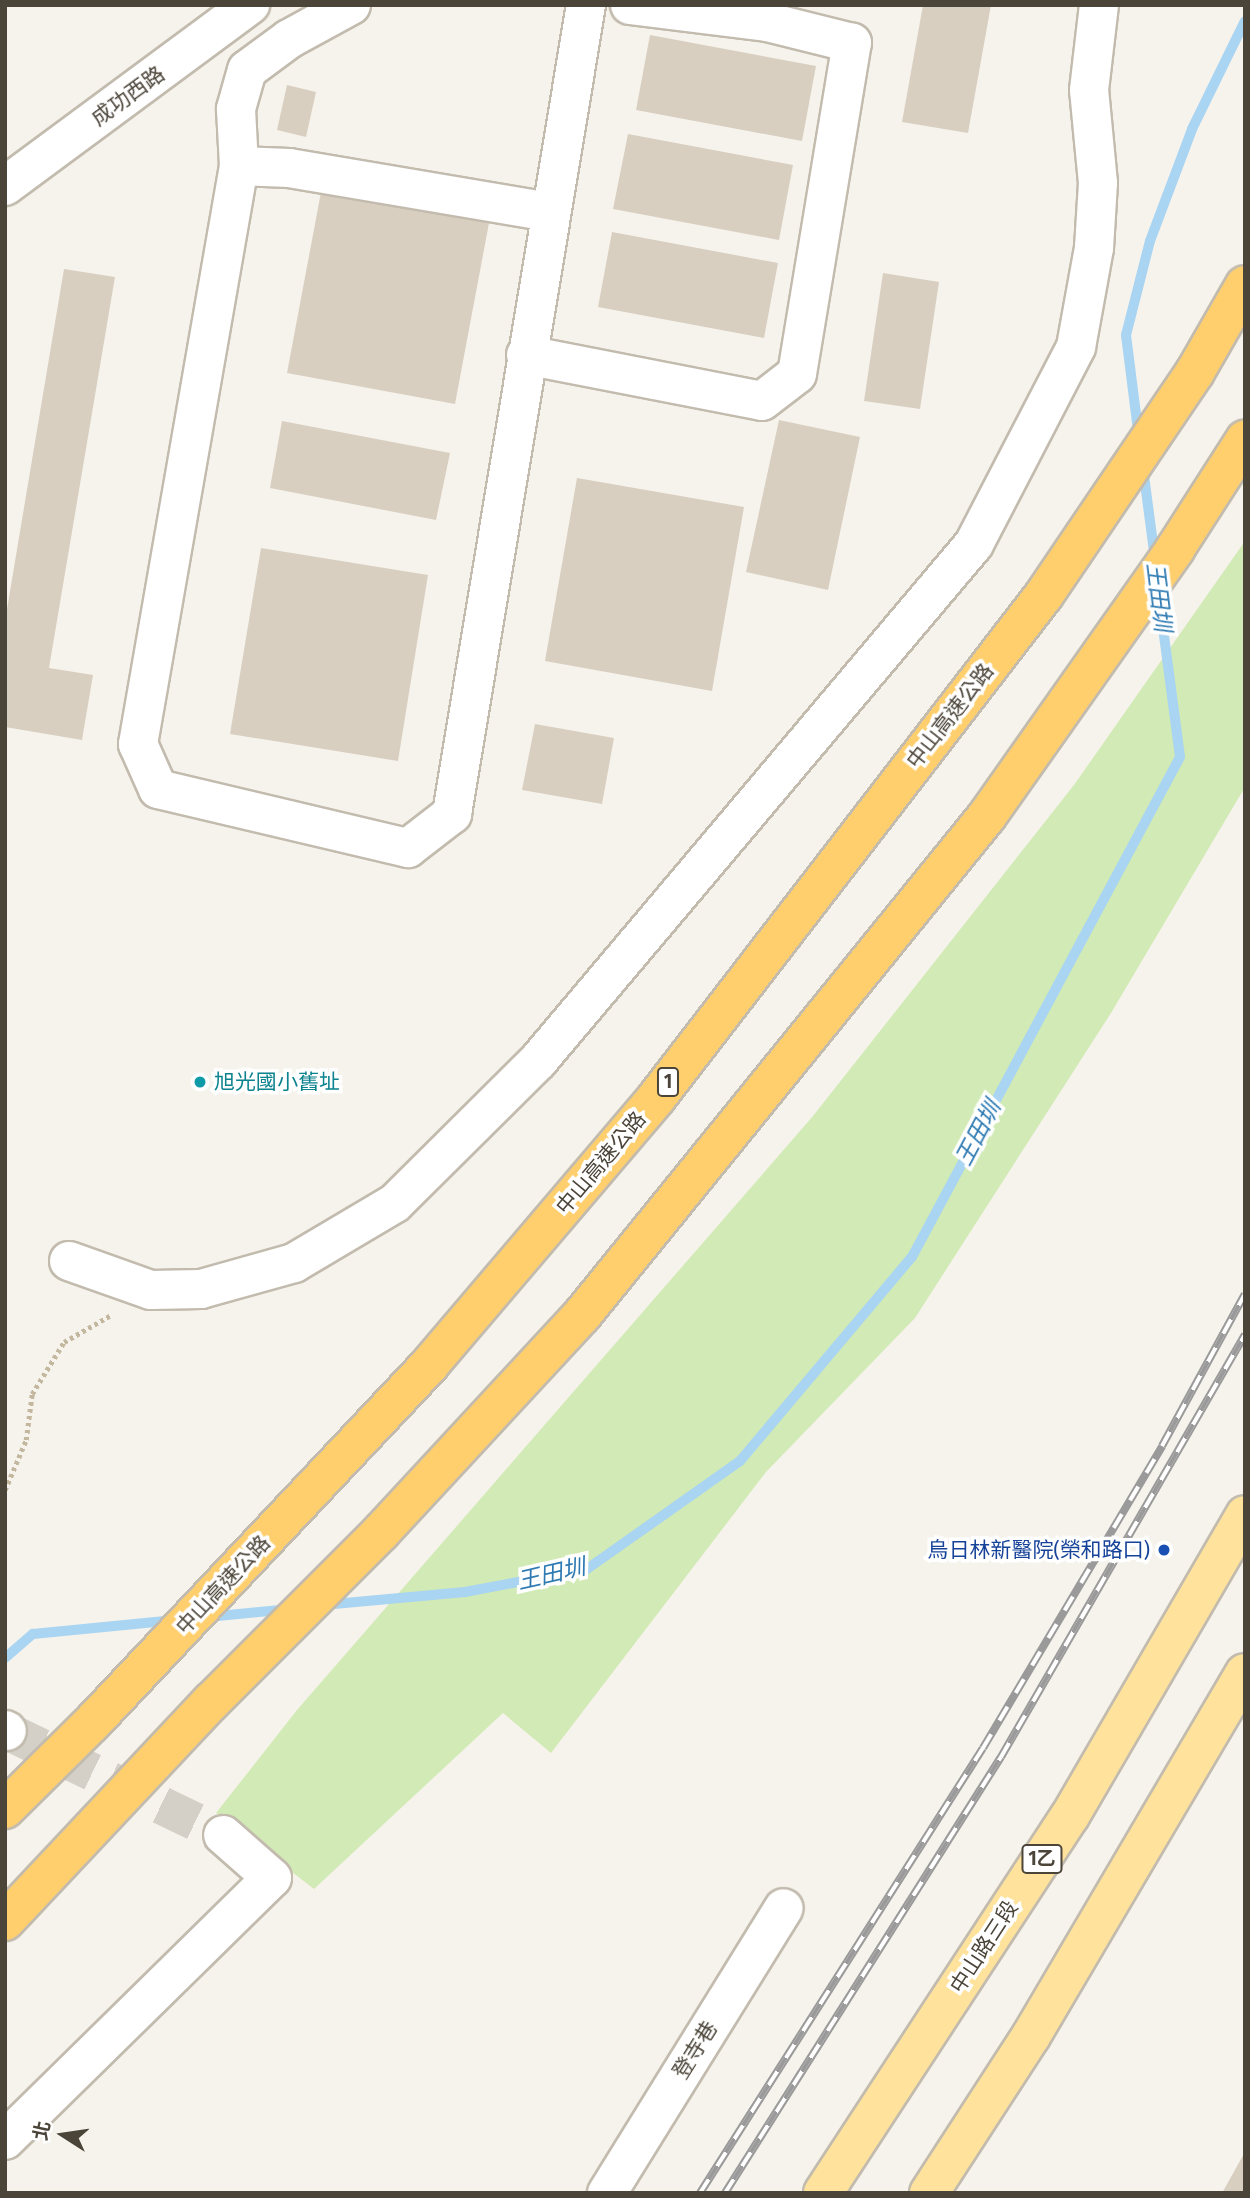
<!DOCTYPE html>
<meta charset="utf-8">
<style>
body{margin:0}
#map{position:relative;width:1250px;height:2198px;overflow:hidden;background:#f6f3ec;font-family:"Fira Sans Condensed","Noto Sans TC",sans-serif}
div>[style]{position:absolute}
.green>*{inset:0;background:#d2eab5}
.stream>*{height:10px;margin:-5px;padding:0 5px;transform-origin:5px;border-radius:5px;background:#a9d4f2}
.building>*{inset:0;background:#d8cfc1}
.minor-tunnel>*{height:38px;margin-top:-19px;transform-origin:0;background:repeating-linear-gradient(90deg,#d4d0c8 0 38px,transparent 0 57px)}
.path>*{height:4.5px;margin-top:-2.25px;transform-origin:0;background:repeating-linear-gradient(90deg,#c4b79f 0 3.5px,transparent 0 7px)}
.roads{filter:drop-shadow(2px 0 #c2bbae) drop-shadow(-2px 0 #c2bbae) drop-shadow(0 2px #c2bbae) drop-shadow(0 -2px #c2bbae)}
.minor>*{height:38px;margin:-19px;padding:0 19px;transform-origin:19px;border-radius:19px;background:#fff}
.major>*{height:38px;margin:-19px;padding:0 19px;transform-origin:19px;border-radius:19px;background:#ffe39c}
.highway>*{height:38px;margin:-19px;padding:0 19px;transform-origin:19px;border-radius:19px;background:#ffcf6e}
.rail>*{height:8px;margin-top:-4px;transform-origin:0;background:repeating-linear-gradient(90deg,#fff 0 16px,#9a9a9a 0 32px);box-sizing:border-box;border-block:2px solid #9a9a9a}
.dots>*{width:19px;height:19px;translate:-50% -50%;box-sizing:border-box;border:4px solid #fff;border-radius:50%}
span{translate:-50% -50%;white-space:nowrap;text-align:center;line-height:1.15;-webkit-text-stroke:7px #fff;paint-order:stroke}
.shield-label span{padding:2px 5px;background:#fff;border:2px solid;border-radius:5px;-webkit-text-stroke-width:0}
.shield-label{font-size:19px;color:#4b4439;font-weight:700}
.street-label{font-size:21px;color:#4b4439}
.culture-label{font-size:21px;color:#0d838f}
.left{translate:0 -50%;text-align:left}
.transit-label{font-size:21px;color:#164399}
.right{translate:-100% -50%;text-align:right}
.water-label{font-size:23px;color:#2e7ab2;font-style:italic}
.frame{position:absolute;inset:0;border:7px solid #4b4439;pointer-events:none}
.north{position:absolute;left:28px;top:2100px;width:70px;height:70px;-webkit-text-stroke:5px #fff;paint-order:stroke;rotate:282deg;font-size:19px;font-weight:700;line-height:28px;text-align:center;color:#4b4439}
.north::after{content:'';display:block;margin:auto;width:24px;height:32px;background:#4b4439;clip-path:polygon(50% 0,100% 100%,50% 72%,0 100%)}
</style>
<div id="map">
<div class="green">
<div style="clip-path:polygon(1245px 541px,1245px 787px,1111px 1013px,915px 1318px,766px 1472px,551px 1753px,503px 1713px,314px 1889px,216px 1813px,297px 1710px,813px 1116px,1074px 785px)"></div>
</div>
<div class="stream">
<div style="left:1139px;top:438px;width:104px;rotate:-97.2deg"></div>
<div style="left:1126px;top:335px;width:97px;rotate:-75.7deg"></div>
<div style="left:1150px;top:241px;width:120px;rotate:-69.4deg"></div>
<div style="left:1192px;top:129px;width:120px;rotate:-63.9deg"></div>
<div style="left:1143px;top:468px;width:92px;rotate:82.5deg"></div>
<div style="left:323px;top:1605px;width:143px;rotate:-5.2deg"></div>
<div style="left:465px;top:1592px;width:124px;rotate:-10.7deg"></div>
<div style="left:587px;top:1569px;width:187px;rotate:-35.2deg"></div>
<div style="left:740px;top:1461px;width:267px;rotate:-49.9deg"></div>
<div style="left:912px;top:1257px;width:567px;rotate:-61.81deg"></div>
<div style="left:1180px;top:757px;width:169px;rotate:-97.5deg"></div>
<div style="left:208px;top:1617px;width:82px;rotate:-5.6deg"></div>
<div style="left:5px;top:1658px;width:37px;rotate:-41deg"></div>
<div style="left:33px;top:1634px;width:143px;rotate:-5.6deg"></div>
</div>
<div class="building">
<div style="clip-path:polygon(923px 5px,991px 5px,968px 133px,902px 122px)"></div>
<div style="clip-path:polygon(650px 35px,816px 66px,802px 141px,636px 110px)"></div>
<div style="clip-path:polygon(287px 85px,316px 92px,306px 137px,277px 130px)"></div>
<div style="clip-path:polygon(628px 134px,793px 165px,779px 240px,613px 209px)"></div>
<div style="clip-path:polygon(324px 176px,492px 207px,455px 404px,287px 373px)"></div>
<div style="clip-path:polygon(612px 232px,778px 263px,764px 338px,598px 307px)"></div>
<div style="clip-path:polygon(64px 269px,115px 277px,49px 668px,93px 675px,82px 740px,5px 727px,5px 621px)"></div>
<div style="clip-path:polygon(883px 273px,939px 282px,920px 409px,864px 401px)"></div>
<div style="clip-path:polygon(779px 420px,860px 437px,828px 590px,746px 572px)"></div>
<div style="clip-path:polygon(282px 421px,450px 453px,436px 520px,270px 488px)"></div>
<div style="clip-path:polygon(577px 478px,744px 507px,712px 691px,545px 661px)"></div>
<div style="clip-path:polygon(261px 548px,428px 575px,398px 761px,230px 734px)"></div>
<div style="clip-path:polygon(535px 724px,614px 738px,602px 804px,522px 790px)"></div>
<div style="clip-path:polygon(1245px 2152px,1245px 2193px,1222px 2193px)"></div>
</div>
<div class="minor-tunnel">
<div style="left:7px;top:1731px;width:240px;rotate:25.7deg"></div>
</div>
<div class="path">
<div style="left:5px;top:1490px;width:54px;rotate:-67.2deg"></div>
<div style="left:26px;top:1440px;width:46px;rotate:-82.6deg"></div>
<div style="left:32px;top:1394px;width:61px;rotate:-58.4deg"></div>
<div style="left:64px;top:1342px;width:54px;rotate:-29.9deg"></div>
</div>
<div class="roads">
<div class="minor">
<div style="left:351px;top:5px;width:71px;rotate:151.3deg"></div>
<div style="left:289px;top:39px;width:52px;rotate:143.6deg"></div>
<div style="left:247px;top:70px;width:41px;rotate:105.8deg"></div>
<div style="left:236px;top:109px;width:57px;rotate:87deg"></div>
<div style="left:239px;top:166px;width:587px;rotate:99.91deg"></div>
<div style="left:138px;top:744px;width:49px;rotate:66deg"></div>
<div style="left:158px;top:789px;width:257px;rotate:13.3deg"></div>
<div style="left:408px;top:848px;width:56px;rotate:-37.7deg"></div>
<div style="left:452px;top:814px;width:820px;rotate:-80.6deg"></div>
<div style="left:239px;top:166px;width:50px;rotate:2.3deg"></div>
<div style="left:289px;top:168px;width:264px;rotate:9.6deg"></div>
<div style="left:5px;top:186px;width:305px;rotate:-36.5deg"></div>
<div style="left:526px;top:355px;width:240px;rotate:11deg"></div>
<div style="left:762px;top:401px;width:44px;rotate:-37.6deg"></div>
<div style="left:797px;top:374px;width:336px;rotate:-80.6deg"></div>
<div style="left:852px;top:43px;width:87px;rotate:-166deg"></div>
<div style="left:768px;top:22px;width:139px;rotate:-173deg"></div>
<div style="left:69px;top:1261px;width:87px;rotate:19.5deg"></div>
<div style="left:151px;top:1290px;width:50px;rotate:-1.1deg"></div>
<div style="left:201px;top:1289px;width:97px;rotate:-15.6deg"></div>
<div style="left:294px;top:1263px;width:117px;rotate:-30.7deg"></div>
<div style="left:395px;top:1203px;width:202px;rotate:-44.8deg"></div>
<div style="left:538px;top:1061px;width:676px;rotate:-49.86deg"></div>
<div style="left:974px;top:544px;width:222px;rotate:-62.6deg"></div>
<div style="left:1076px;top:347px;width:101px;rotate:-79.7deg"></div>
<div style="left:1094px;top:248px;width:65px;rotate:-86.5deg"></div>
<div style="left:1098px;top:183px;width:93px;rotate:-95.5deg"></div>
<div style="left:1089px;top:90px;width:86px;rotate:-83.3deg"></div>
<div style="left:5px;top:1730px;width:2px;rotate:27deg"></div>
<div style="left:5px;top:2140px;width:374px;rotate:-44.5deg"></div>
<div style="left:272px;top:1878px;width:65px;rotate:-138.7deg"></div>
<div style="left:607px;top:2193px;width:335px;rotate:-58.2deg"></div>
</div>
<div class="major">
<div style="left:823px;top:2193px;width:451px;rotate:-56.8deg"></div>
<div style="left:1070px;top:1816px;width:348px;rotate:-59.8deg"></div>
<div style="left:929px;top:2193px;width:187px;rotate:-57deg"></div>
<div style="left:1031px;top:2036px;width:421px;rotate:-59.5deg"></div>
</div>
<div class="highway">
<div style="left:5px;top:1809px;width:122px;rotate:-44.7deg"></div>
<div style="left:92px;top:1723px;width:493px;rotate:-46.7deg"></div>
<div style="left:430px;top:1364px;width:350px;rotate:-49.6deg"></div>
<div style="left:657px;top:1097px;width:634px;rotate:-52.37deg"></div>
<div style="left:1044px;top:595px;width:269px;rotate:-55.9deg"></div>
<div style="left:1195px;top:372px;width:100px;rotate:-60.1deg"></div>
<div style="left:5px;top:1921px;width:301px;rotate:-46.8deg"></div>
<div style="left:211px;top:1702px;width:240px;rotate:-45deg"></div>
<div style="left:381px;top:1532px;width:296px;rotate:-47.2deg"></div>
<div style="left:582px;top:1315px;width:643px;rotate:-50.94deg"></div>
<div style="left:987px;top:816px;width:327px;rotate:-54.8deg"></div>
<div style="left:1175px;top:549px;width:130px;rotate:-57.3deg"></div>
</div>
</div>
<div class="rail">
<div style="left:700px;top:2193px;width:527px;rotate:-57.55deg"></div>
<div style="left:983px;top:1748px;width:351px;rotate:-59.3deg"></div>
<div style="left:1162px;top:1446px;width:173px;rotate:-61.4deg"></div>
<div style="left:725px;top:2193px;width:516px;rotate:-57.67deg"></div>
<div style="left:1001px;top:1757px;width:488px;rotate:-60deg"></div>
</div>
<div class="dots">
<div style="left:200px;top:1082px;background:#0f9aa8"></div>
<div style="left:1164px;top:1550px;background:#1a4fb4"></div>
</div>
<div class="shield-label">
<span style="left:668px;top:1082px">1</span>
<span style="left:1042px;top:1859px">1乙</span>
</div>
<div class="street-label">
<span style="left:128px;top:96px;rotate:-36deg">成功西路</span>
<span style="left:950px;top:716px;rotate:-52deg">中山高速公路</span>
<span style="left:601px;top:1163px;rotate:-50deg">中山高速公路</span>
<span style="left:223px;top:1585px;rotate:-47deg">中山高速公路</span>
<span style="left:984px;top:1947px;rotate:-57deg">中山路三段</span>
<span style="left:695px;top:2050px;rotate:-58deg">登寺巷</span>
</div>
<div class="culture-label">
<span class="left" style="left:214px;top:1082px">旭光國小舊址</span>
</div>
<div class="transit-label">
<span class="right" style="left:1150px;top:1550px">烏日林新醫院(榮和路口)</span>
</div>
<div class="water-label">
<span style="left:1159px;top:597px;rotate:83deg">王田圳</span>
<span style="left:978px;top:1133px;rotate:-62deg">王田圳</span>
<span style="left:551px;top:1574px;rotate:-13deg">王田圳</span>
</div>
<div class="frame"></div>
<div class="north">北</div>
</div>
